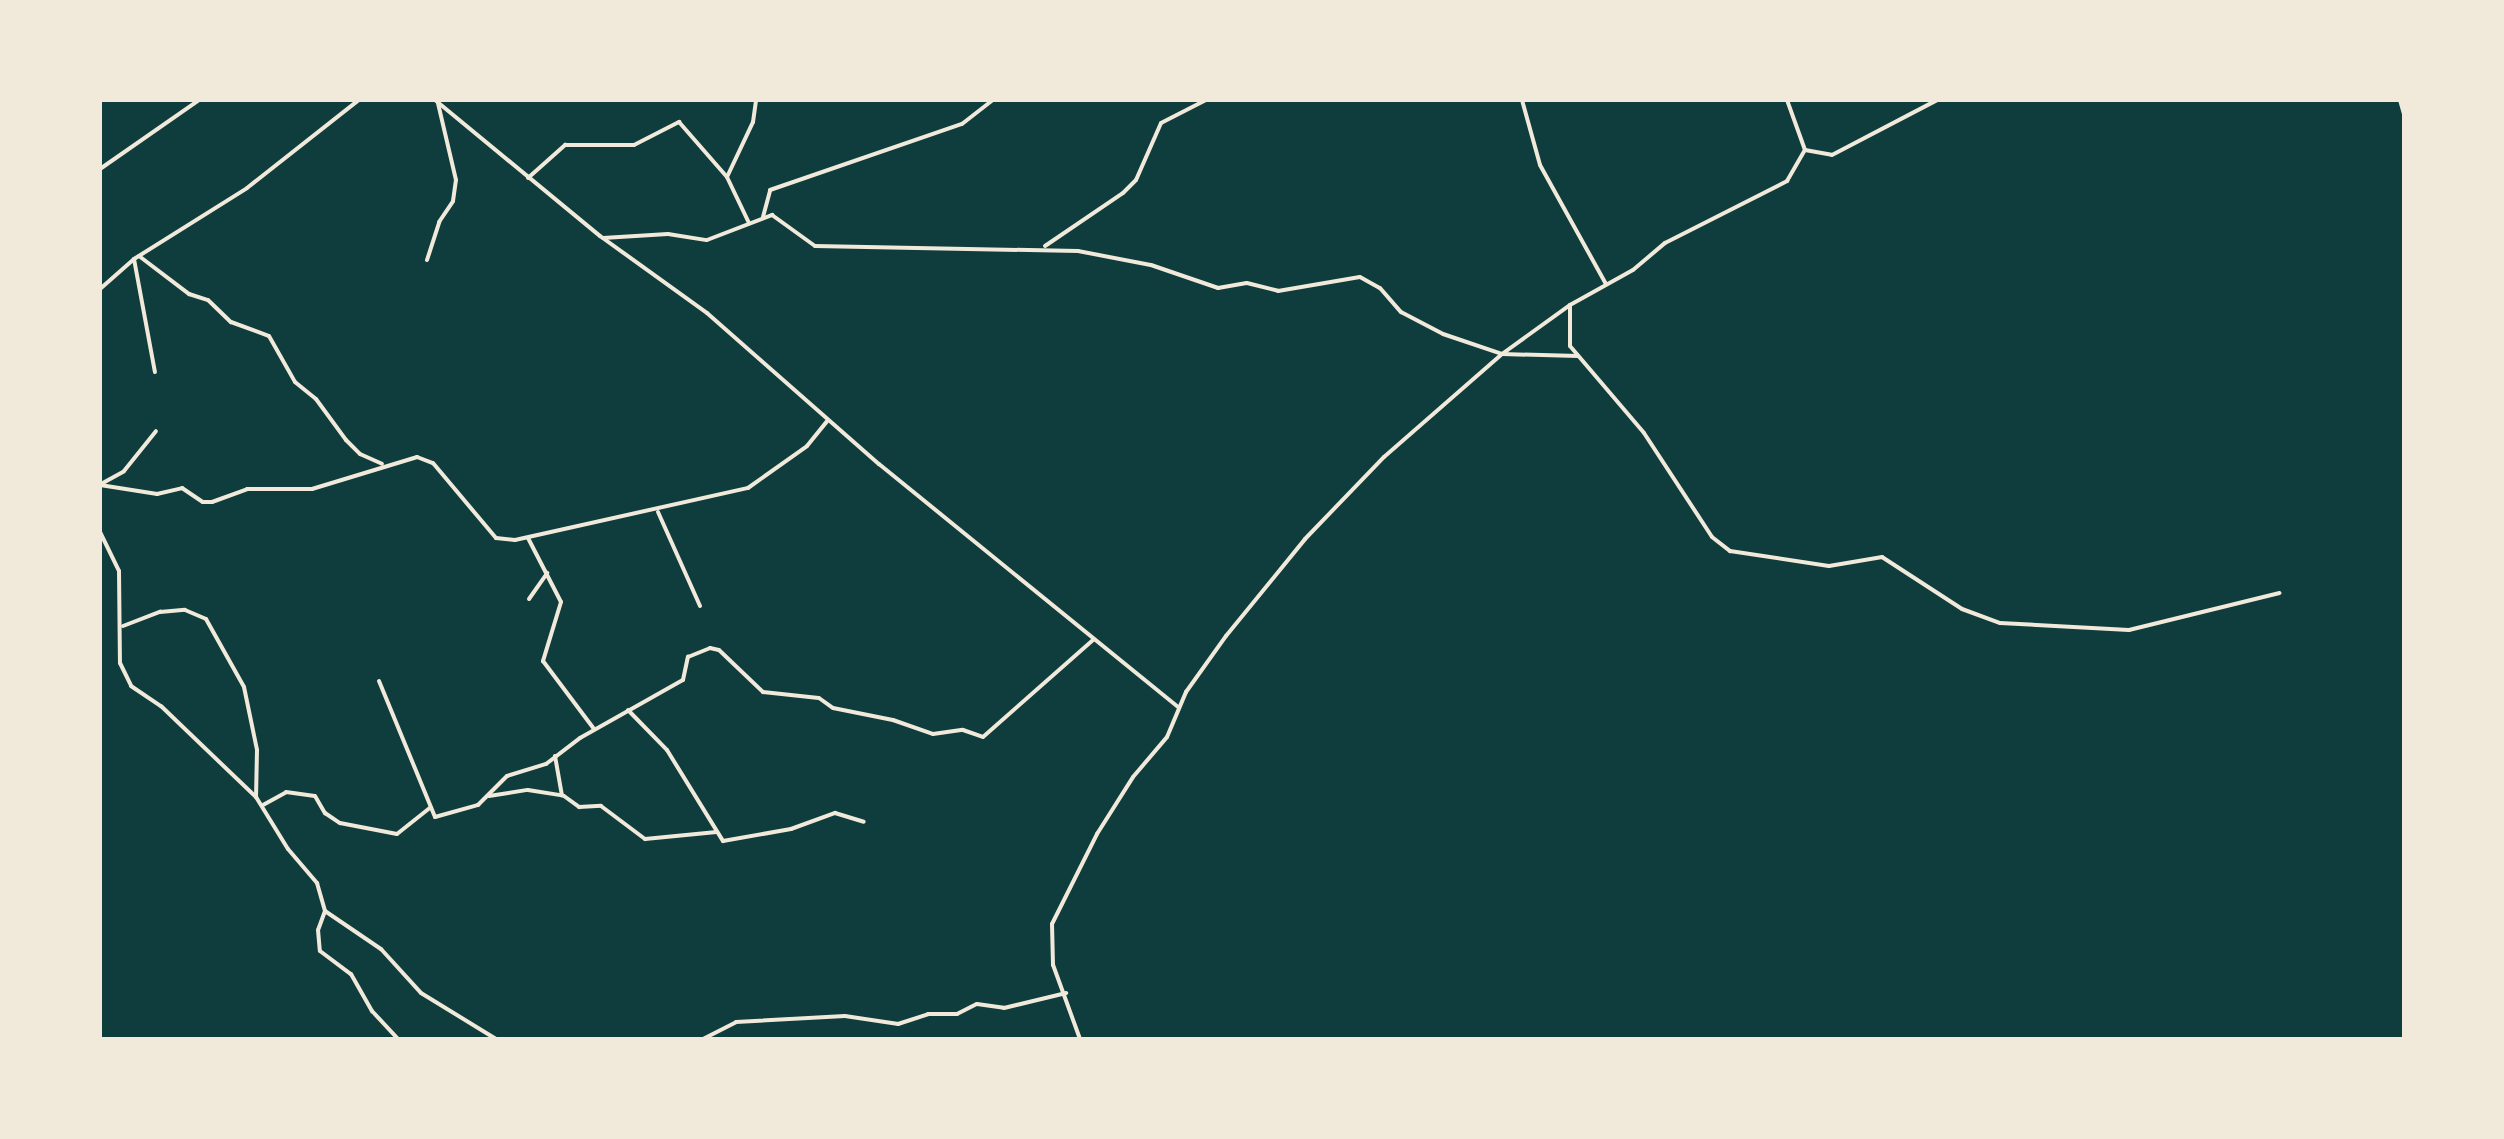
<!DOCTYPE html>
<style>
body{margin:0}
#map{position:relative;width:2504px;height:1139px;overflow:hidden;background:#0f3d3e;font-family:Jost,sans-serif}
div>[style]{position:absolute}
.minor>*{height:4px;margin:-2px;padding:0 2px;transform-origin:2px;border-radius:2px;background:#f1e9da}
span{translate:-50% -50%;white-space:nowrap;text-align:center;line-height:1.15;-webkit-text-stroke:8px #f1e9da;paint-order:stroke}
.frame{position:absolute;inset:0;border:102px solid #f1e9da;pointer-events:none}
</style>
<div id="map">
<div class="minor">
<div style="left:435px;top:100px;width:214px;rotate:39.5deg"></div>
<div style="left:600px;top:236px;width:132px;rotate:35.7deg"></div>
<div style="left:707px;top:313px;width:229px;rotate:41.3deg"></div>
<div style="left:879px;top:464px;width:385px;rotate:39.1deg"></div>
<div style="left:1522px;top:100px;width:67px;rotate:74.5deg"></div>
<div style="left:1540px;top:165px;width:136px;rotate:61deg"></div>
<div style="left:2400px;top:100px;width:15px;rotate:74deg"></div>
<div style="left:1805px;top:150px;width:27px;rotate:10deg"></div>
<div style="left:1832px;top:155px;width:119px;rotate:-27.6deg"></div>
<div style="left:100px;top:169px;width:121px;rotate:-34.9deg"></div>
<div style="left:528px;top:178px;width:50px;rotate:-41.7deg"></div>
<div style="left:565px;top:145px;width:69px"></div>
<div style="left:634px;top:145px;width:51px;rotate:-27.1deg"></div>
<div style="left:679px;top:122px;width:73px;rotate:48.9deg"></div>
<div style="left:763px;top:217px;width:28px;rotate:-75deg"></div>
<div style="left:770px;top:190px;width:203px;rotate:-19deg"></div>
<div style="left:962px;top:124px;width:39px;rotate:-38deg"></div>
<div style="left:749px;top:223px;width:51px;rotate:-115.6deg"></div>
<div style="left:727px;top:177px;width:61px;rotate:-64.7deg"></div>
<div style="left:753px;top:122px;width:22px;rotate:-82deg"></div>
<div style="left:603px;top:238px;width:65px;rotate:-3.5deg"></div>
<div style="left:668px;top:234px;width:39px;rotate:9deg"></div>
<div style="left:707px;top:240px;width:70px;rotate:-21deg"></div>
<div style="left:772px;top:215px;width:53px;rotate:35.8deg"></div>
<div style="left:815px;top:246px;width:263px;rotate:1.1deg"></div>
<div style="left:1078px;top:251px;width:74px;rotate:10.9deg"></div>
<div style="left:1151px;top:265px;width:71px;rotate:18.9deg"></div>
<div style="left:1218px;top:288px;width:29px;rotate:-10deg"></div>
<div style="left:1247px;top:283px;width:32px;rotate:14deg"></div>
<div style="left:1278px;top:291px;width:83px;rotate:-9.7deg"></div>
<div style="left:1360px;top:277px;width:23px;rotate:29deg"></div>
<div style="left:1380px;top:288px;width:32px;rotate:49deg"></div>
<div style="left:1401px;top:312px;width:47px;rotate:27.6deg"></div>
<div style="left:1443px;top:334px;width:62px;rotate:18.7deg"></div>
<div style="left:1502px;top:354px;width:76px;rotate:1.5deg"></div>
<div style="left:1045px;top:246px;width:94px;rotate:-34.2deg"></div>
<div style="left:1123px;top:193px;width:18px;rotate:-45deg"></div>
<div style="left:1136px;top:180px;width:62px;rotate:-66.3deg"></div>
<div style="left:1161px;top:123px;width:51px;rotate:-27.1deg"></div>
<div style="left:139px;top:256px;width:63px;rotate:37.2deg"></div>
<div style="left:189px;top:294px;width:20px;rotate:18deg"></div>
<div style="left:208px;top:300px;width:32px;rotate:44deg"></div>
<div style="left:231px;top:322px;width:40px;rotate:20.2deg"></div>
<div style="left:269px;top:336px;width:53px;rotate:60.5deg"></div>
<div style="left:295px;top:382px;width:27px;rotate:39deg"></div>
<div style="left:316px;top:399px;width:51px;rotate:53.8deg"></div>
<div style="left:346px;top:440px;width:20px;rotate:45deg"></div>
<div style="left:360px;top:454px;width:24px;rotate:24deg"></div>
<div style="left:134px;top:259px;width:115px;rotate:79.5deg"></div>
<div style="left:427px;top:260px;width:40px;rotate:-72deg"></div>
<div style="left:439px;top:222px;width:25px;rotate:-56deg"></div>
<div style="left:453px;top:201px;width:21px;rotate:-82deg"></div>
<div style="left:456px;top:180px;width:79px;rotate:-103.2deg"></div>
<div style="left:100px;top:289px;width:45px;rotate:-41.4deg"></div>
<div style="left:134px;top:259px;width:133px;rotate:-32.1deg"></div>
<div style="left:247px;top:188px;width:142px;rotate:-38.2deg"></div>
<div style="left:1570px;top:305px;width:41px;rotate:90deg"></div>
<div style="left:1570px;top:346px;width:114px;rotate:49.6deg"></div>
<div style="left:1644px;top:433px;width:124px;rotate:56.8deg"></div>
<div style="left:1712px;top:537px;width:23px;rotate:38deg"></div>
<div style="left:1730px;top:551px;width:100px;rotate:8.6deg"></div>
<div style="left:1829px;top:566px;width:54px;rotate:-9.6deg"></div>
<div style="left:1882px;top:557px;width:95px;rotate:33deg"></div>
<div style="left:1962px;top:609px;width:40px;rotate:20.2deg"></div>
<div style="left:2000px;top:623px;width:129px;rotate:3.1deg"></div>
<div style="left:2129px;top:630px;width:155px;rotate:-13.8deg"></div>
<div style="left:101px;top:484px;width:26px;rotate:-29deg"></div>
<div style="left:124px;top:471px;width:51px;rotate:-51.3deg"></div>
<div style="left:100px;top:485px;width:58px;rotate:9deg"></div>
<div style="left:157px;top:494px;width:26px;rotate:-13deg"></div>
<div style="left:182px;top:488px;width:25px;rotate:34deg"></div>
<div style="left:203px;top:502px;width:9px"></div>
<div style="left:212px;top:502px;width:37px;rotate:-20deg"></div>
<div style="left:247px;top:489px;width:65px"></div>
<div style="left:312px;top:489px;width:110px;rotate:-16.9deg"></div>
<div style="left:417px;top:457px;width:17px;rotate:21deg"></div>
<div style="left:433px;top:463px;width:98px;rotate:50deg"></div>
<div style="left:496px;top:538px;width:19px;rotate:6deg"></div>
<div style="left:515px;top:540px;width:239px;rotate:-12.6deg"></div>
<div style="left:748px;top:488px;width:72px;rotate:-35.4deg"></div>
<div style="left:807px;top:446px;width:32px;rotate:-51deg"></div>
<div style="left:658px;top:512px;width:103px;rotate:65.9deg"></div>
<div style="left:100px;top:532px;width:43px;rotate:64deg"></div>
<div style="left:119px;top:571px;width:92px;rotate:89.4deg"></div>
<div style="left:120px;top:663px;width:25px;rotate:64deg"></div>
<div style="left:131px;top:686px;width:36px;rotate:34deg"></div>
<div style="left:161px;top:706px;width:132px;rotate:43.8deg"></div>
<div style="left:256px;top:797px;width:61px;rotate:58.4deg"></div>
<div style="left:288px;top:849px;width:45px;rotate:49.5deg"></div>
<div style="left:317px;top:883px;width:29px;rotate:74deg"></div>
<div style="left:325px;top:911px;width:68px;rotate:34.2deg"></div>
<div style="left:381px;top:949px;width:59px;rotate:47.7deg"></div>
<div style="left:421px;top:993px;width:88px;rotate:31.5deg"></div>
<div style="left:528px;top:538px;width:72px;rotate:62.7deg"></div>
<div style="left:561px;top:602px;width:62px;rotate:107deg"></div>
<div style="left:543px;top:661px;width:85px;rotate:53.1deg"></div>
<div style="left:529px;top:599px;width:32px;rotate:-55deg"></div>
<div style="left:123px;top:626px;width:40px;rotate:-21deg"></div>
<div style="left:160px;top:612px;width:25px;rotate:-5deg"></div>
<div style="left:185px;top:610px;width:23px;rotate:23deg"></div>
<div style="left:206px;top:619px;width:78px;rotate:60.8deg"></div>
<div style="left:244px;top:687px;width:64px;rotate:78.3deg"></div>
<div style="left:257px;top:750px;width:47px;rotate:91.2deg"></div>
<div style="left:379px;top:681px;width:147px;rotate:67.6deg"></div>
<div style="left:435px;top:817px;width:45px;rotate:-15.6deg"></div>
<div style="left:478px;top:805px;width:41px;rotate:-45deg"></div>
<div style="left:507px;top:776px;width:41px;rotate:-17.1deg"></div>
<div style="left:546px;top:764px;width:43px;rotate:-37.4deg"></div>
<div style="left:580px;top:738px;width:118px;rotate:-29.4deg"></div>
<div style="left:683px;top:680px;width:24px;rotate:-78deg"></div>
<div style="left:688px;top:657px;width:24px;rotate:-22deg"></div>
<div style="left:710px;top:648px;width:9px;rotate:13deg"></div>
<div style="left:719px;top:650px;width:61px;rotate:43.7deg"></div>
<div style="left:763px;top:692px;width:56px;rotate:6.1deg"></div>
<div style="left:819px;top:698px;width:17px;rotate:36deg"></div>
<div style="left:833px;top:708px;width:61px;rotate:11.3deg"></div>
<div style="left:893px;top:720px;width:42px;rotate:19.3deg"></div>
<div style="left:933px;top:734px;width:30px;rotate:-8deg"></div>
<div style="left:963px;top:730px;width:21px;rotate:19deg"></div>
<div style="left:983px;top:737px;width:147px;rotate:-41.4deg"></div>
<div style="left:628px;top:710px;width:56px;rotate:45.7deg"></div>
<div style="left:667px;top:750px;width:107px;rotate:58.4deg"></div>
<div style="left:723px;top:841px;width:69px;rotate:-10deg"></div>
<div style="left:791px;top:829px;width:47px;rotate:-20deg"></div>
<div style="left:835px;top:813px;width:30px;rotate:17deg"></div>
<div style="left:555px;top:756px;width:40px;rotate:80deg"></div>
<div style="left:489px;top:796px;width:39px;rotate:-9deg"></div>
<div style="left:528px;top:790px;width:36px;rotate:9deg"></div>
<div style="left:564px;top:796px;width:19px;rotate:36deg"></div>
<div style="left:579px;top:807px;width:22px;rotate:-3deg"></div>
<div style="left:601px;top:806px;width:55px;rotate:36.9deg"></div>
<div style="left:645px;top:839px;width:72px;rotate:-5.6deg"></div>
<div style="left:263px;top:805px;width:26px;rotate:-29deg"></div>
<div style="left:286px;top:792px;width:29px;rotate:8deg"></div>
<div style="left:315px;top:796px;width:20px;rotate:60deg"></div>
<div style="left:325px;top:813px;width:18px;rotate:34deg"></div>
<div style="left:340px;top:823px;width:58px;rotate:10.9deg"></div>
<div style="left:397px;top:834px;width:43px;rotate:-38.5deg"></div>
<div style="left:325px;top:911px;width:20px;rotate:110deg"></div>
<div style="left:318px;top:930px;width:21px;rotate:85deg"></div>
<div style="left:320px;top:951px;width:39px;rotate:37deg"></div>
<div style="left:351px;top:974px;width:43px;rotate:60.4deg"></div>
<div style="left:372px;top:1011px;width:38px;rotate:47deg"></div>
<div style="left:539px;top:1039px;width:56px"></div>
<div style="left:703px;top:1039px;width:37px;rotate:-27deg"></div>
<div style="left:736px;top:1022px;width:109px;rotate:-3.2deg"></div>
<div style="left:845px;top:1016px;width:54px;rotate:8.6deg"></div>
<div style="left:898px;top:1024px;width:32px;rotate:-18deg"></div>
<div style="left:928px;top:1014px;width:29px"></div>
<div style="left:957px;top:1014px;width:22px;rotate:-27deg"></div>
<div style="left:977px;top:1004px;width:27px;rotate:8deg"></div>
<div style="left:1004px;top:1008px;width:64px;rotate:-13.6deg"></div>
<div style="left:1080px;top:1039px;width:79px;rotate:-110deg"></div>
<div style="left:1053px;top:965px;width:41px;rotate:-91.4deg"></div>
<div style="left:1052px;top:924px;width:101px;rotate:-63.4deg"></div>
<div style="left:1097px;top:834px;width:67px;rotate:-57.7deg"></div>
<div style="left:1133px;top:777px;width:52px;rotate:-49.6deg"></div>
<div style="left:1167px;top:737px;width:49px;rotate:-67.1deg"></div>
<div style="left:1186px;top:692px;width:69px;rotate:-54.5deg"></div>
<div style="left:1226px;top:636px;width:125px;rotate:-50.8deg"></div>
<div style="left:1305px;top:539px;width:114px;rotate:-46.1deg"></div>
<div style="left:1384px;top:457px;width:157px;rotate:-41.1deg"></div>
<div style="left:1502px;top:354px;width:84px;rotate:-35.8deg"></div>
<div style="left:1570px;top:305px;width:72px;rotate:-29.1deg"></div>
<div style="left:1633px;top:270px;width:42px;rotate:-40.2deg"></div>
<div style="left:1665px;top:243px;width:137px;rotate:-26.9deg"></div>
<div style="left:1787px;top:181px;width:36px;rotate:-60deg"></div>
<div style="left:1805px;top:150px;width:53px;rotate:-109.8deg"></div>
</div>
<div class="frame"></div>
</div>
